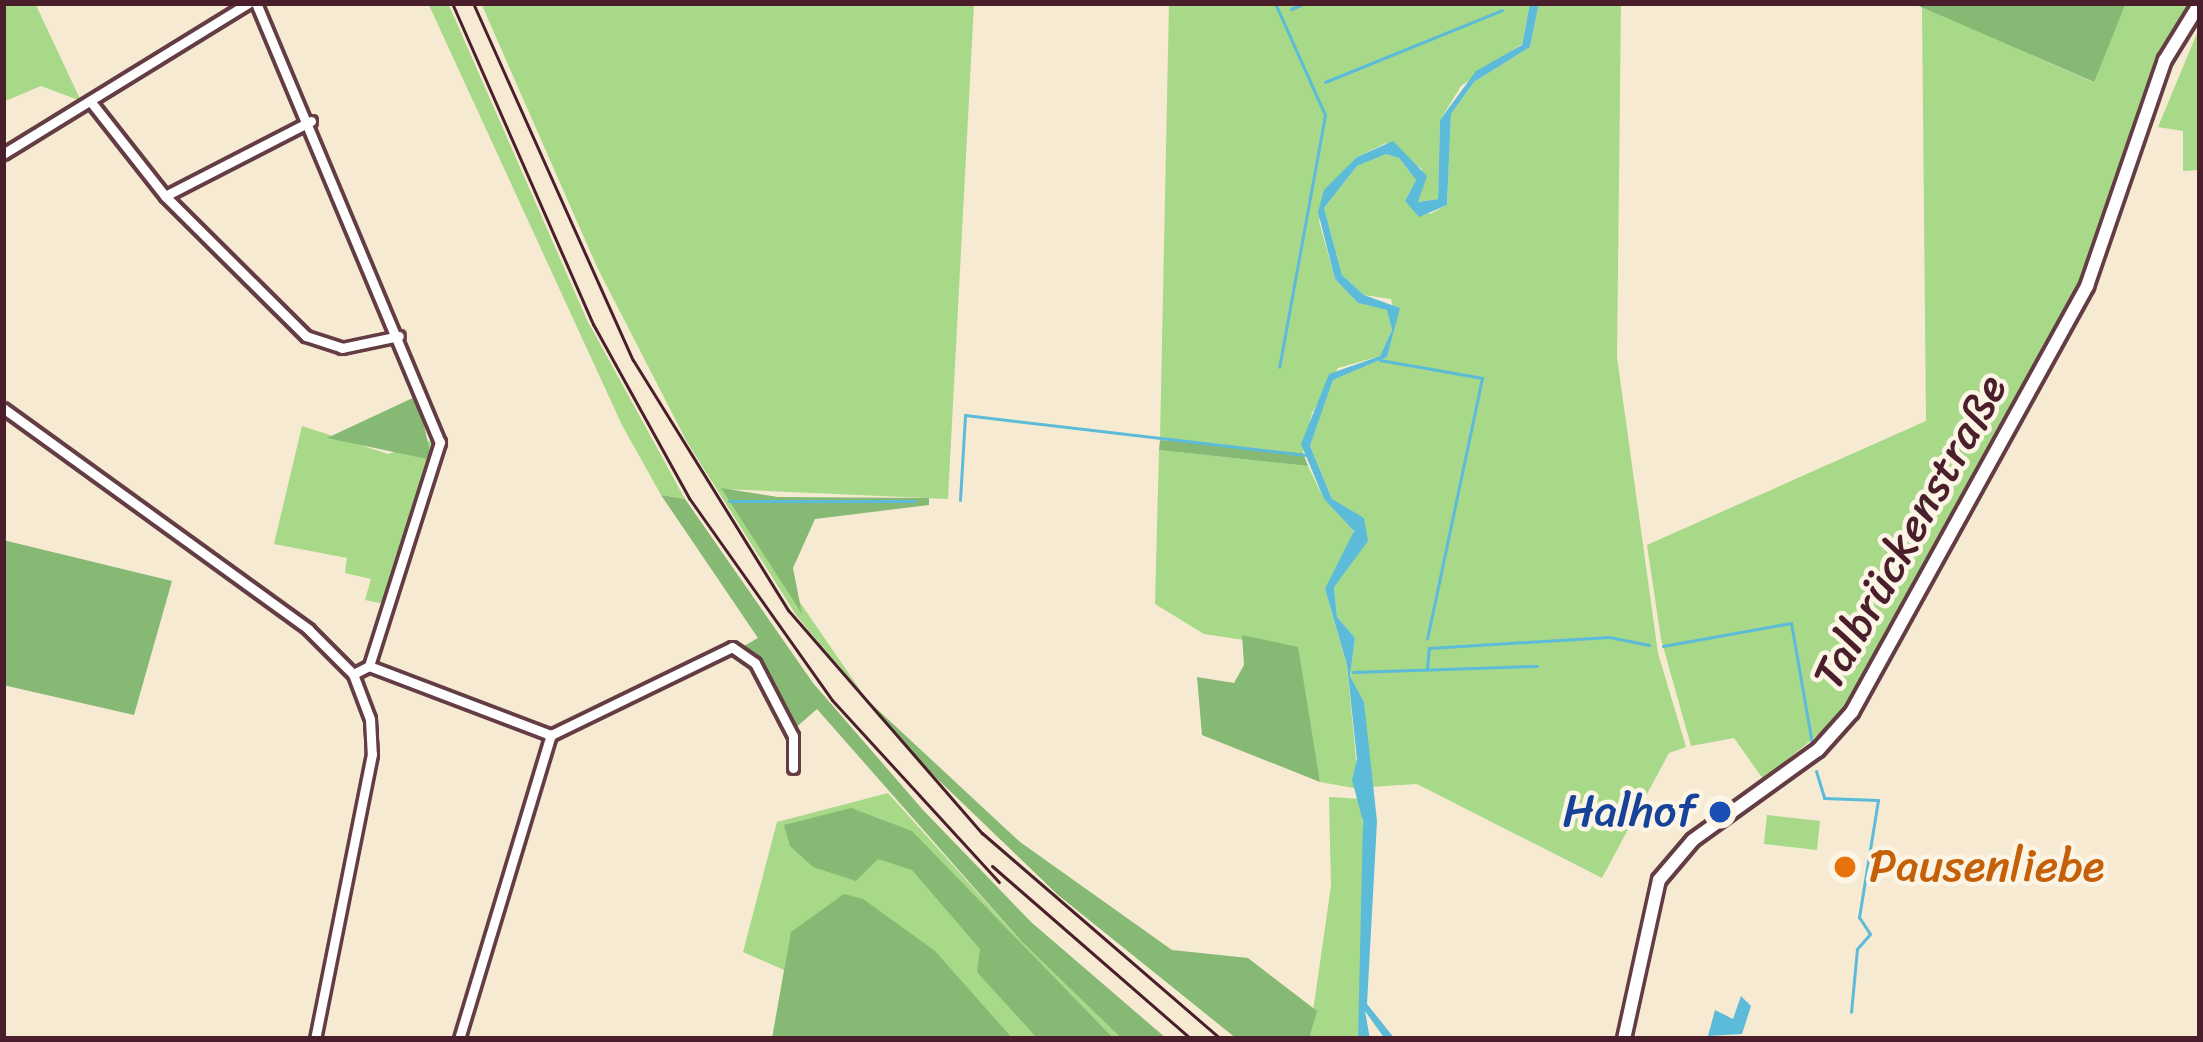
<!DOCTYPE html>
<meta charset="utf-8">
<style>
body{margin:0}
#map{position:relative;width:2203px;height:1042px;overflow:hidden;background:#f6ead2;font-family:Sriracha,sans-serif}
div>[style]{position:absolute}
.green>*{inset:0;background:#a7d988}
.forest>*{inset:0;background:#85b974}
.water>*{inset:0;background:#5bbbd9}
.stream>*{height:3px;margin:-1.5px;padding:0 1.5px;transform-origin:1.5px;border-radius:1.5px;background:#5bbbd9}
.roads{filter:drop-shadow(3px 0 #643d44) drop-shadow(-3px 0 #643d44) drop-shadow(0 3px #643d44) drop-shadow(0 -3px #643d44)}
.street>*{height:9px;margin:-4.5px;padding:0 4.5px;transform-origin:4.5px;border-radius:4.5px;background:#fff}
.secondary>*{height:12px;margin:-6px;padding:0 6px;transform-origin:6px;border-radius:6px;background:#fff}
.rail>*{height:3px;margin:-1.5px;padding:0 1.5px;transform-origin:1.5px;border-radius:1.5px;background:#4a1f2b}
.dots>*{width:33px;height:33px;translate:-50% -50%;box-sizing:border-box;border:6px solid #fcf5e5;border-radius:50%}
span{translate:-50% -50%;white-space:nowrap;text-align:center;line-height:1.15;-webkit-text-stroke:9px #fcf5e5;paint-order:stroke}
.street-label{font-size:45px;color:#4a1f2b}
.transit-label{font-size:45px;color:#164399}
.right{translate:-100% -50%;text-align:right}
.food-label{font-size:45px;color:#c56008}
.left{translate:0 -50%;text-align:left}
.frame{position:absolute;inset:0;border:6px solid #4a1f2b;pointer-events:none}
</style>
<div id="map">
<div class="green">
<div style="clip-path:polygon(3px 3px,35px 3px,81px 101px,41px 86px,3px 102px)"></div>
<div style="clip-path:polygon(428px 3px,448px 3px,587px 320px,685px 499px,661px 495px,622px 425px)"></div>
<div style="clip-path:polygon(481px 3px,974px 3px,948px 499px,722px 489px,865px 697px,796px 615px,687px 442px,597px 267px)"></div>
<div style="clip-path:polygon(1169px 3px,1530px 3px,1522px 44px,1461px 86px,1440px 120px,1438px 199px,1417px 202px,1422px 169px,1386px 143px,1357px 157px,1330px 187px,1319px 221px,1335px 279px,1358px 303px,1388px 310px,1392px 330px,1380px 356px,1338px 368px,1312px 413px,1303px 453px,1160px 440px)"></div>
<div style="clip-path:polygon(1539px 3px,1621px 3px,1617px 357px,1658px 653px,1686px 747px,1669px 753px,1602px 878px,1417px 784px,1369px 787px,1364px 702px,1350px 676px,1355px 638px,1337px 617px,1334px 586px,1360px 545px,1353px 518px,1332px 499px,1310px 446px,1333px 380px,1387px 357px,1396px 322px,1391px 299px,1364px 295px,1342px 275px,1324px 208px,1357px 166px,1386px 154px,1399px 158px,1416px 180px,1405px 201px,1430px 214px,1447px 205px,1451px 114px,1474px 82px,1530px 47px)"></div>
<div style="clip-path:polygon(2126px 3px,2190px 3px,2156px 59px,2078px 287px,1845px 713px,1763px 779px,1734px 738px,1691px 746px,1661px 639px,1647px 545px,1926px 421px,1922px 7px,2093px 82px)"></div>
<div style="clip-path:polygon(2200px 26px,2200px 170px,2183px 171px,2183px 131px,2158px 127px)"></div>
<div style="clip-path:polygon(302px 426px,388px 454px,433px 440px,385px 604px,365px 600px,371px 579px,345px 573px,347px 558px,274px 544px)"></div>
<div style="clip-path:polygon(1159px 450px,1308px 466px,1324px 499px,1353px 525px,1353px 545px,1325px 589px,1347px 666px,1359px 789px,1320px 782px,1297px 648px,1204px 634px,1155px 604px)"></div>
<div style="clip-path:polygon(888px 793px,1021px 941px,1122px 1039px,772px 1039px,784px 970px,743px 952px,777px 822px)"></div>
<div style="clip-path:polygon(1329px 797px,1361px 799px,1366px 877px,1358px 1039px,1309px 1039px,1331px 886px)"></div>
<div style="clip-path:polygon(1767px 815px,1820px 821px,1817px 850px,1764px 844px)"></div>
</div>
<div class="forest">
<div style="clip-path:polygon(1912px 3px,2126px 3px,2094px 82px)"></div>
<div style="clip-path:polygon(417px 396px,432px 460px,327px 438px)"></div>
<div style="clip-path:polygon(1160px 440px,1303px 453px,1308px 466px,1159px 450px)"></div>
<div style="clip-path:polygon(721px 488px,778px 497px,929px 498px,929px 505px,815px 519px,793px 568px,802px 614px)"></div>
<div style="clip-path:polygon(661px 495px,685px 499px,813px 683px,923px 810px,1031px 922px,1167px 1039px,1122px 1039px,1021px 941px,817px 709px,793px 730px,744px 646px,758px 638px)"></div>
<div style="clip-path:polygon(3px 540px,172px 581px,134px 715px,3px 685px)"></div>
<div style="clip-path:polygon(796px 615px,864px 697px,1020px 842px,1172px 950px,1248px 958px,1317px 1011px,1309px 1039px,1237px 1039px,1058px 895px,924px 766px,877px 715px)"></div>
<div style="clip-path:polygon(1242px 635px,1298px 647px,1320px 782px,1202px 735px,1197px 677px,1234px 683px,1244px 665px)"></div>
<div style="clip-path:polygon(851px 808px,912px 831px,1114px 1039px,1038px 1039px,977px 972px,980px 949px,912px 870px,878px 859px,856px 881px,813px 867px,790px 846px,784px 825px)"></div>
<div style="clip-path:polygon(844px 894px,863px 899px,935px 951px,1013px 1039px,772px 1039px,791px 932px)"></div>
</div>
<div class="water">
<div style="clip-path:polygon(1530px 3px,1539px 3px,1530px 47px,1474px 82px,1451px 114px,1447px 205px,1419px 217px,1405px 201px,1416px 180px,1399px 158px,1386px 154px,1357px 166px,1324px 208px,1342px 275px,1364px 295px,1400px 308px,1387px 357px,1333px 380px,1310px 446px,1332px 499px,1364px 518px,1368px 541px,1334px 587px,1337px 617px,1355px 638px,1350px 676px,1364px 702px,1377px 821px,1367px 1004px,1395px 1039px,1385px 1039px,1365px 1011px,1370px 1039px,1358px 1039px,1363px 821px,1352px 780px,1357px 759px,1347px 665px,1325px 589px,1354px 531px,1324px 499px,1301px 444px,1329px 374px,1380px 356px,1392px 330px,1387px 310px,1358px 303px,1335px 279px,1318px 212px,1324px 190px,1357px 157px,1393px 141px,1427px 176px,1418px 202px,1438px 199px,1440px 120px,1476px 71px,1522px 45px)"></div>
<div style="clip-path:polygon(1741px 996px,1751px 1006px,1742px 1034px,1708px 1036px,1715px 1010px,1733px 1019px)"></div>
</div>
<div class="stream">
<div style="left:1275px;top:3px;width:123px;rotate:65.9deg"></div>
<div style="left:1325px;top:115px;width:256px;rotate:100.3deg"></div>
<div style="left:1291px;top:9px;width:15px;rotate:-23deg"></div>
<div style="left:1325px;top:82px;width:191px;rotate:-22.1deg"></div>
<div style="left:1380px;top:360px;width:104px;rotate:10deg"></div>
<div style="left:1482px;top:378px;width:266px;rotate:101.9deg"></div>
<div style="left:960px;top:500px;width:85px;rotate:-86.6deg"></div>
<div style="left:965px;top:415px;width:344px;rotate:6.7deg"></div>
<div style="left:729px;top:501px;width:185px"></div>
<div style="left:1663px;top:646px;width:130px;rotate:-10.2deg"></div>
<div style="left:1791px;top:623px;width:122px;rotate:80.1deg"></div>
<div style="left:1427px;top:669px;width:21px;rotate:-85deg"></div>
<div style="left:1429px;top:648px;width:180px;rotate:-3.5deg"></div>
<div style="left:1609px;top:637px;width:41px;rotate:11.3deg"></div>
<div style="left:1353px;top:672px;width:184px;rotate:-1.9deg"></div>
<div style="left:1816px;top:771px;width:28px;rotate:73deg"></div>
<div style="left:1824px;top:798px;width:54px;rotate:2.1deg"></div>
<div style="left:1878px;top:800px;width:119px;rotate:99.2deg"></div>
<div style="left:1859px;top:917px;width:20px;rotate:57deg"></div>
<div style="left:1870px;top:934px;width:20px;rotate:131deg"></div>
<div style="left:1857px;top:949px;width:63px;rotate:95.4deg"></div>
</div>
<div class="roads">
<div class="street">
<div style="left:256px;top:3px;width:476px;rotate:67.3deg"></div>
<div style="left:440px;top:442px;width:235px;rotate:107.6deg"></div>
<div style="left:369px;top:666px;width:18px;rotate:153deg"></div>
<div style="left:91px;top:102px;width:120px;rotate:51.8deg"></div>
<div style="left:311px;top:121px;width:164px;rotate:152.8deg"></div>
<div style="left:165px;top:196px;width:199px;rotate:44.8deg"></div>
<div style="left:306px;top:336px;width:38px;rotate:18deg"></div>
<div style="left:342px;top:348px;width:58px;rotate:-11.9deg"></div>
<div style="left:3px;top:154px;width:288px;rotate:-31.6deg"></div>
<div style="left:3px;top:408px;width:377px;rotate:35.9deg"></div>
<div style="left:308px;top:629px;width:64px;rotate:45deg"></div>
<div style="left:353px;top:674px;width:48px;rotate:69.3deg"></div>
<div style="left:370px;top:719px;width:35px;rotate:87deg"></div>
<div style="left:372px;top:754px;width:291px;rotate:101.3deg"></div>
<div style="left:369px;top:666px;width:195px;rotate:20.8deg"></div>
<div style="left:551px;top:735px;width:201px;rotate:-25.9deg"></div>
<div style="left:732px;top:647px;width:28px;rotate:35deg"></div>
<div style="left:755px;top:663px;width:82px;rotate:62.5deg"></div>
<div style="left:793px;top:736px;width:32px;rotate:90deg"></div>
<div style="left:459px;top:1039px;width:318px;rotate:-73.2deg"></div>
</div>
<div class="secondary">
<div style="left:1624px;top:1039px;width:163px;rotate:-77.6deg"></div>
<div style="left:1659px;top:880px;width:52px;rotate:-49.6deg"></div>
<div style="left:1693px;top:840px;width:154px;rotate:-35.8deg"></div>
<div style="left:1818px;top:750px;width:51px;rotate:-48.2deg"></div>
<div style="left:1852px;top:712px;width:487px;rotate:-61.1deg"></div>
<div style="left:2087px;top:286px;width:239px;rotate:-71deg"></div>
<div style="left:2165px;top:60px;width:67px;rotate:-58.4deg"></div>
</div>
</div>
<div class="rail">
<div style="left:452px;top:3px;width:351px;rotate:66.3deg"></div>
<div style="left:593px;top:324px;width:199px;rotate:61.1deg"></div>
<div style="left:689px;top:498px;width:247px;rotate:54.7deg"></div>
<div style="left:832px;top:700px;width:247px;rotate:47.5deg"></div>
<div style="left:473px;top:3px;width:391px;rotate:65.9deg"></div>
<div style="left:633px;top:360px;width:294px;rotate:58.2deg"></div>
<div style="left:788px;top:610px;width:296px;rotate:49deg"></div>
<div style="left:982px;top:833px;width:316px;rotate:40.8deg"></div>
<div style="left:992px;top:866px;width:264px;rotate:41deg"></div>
</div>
<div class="dots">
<div style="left:1720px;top:812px;background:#1a4fb4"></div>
<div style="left:1845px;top:867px;background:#e8710a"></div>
</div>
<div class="street-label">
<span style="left:1910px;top:532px;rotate:-61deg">Talbrückenstraße</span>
</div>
<div class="transit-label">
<span class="right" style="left:1696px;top:812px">Halhof</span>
</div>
<div class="food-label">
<span class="left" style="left:1869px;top:867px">Pausenliebe</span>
</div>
<div class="frame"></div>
</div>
